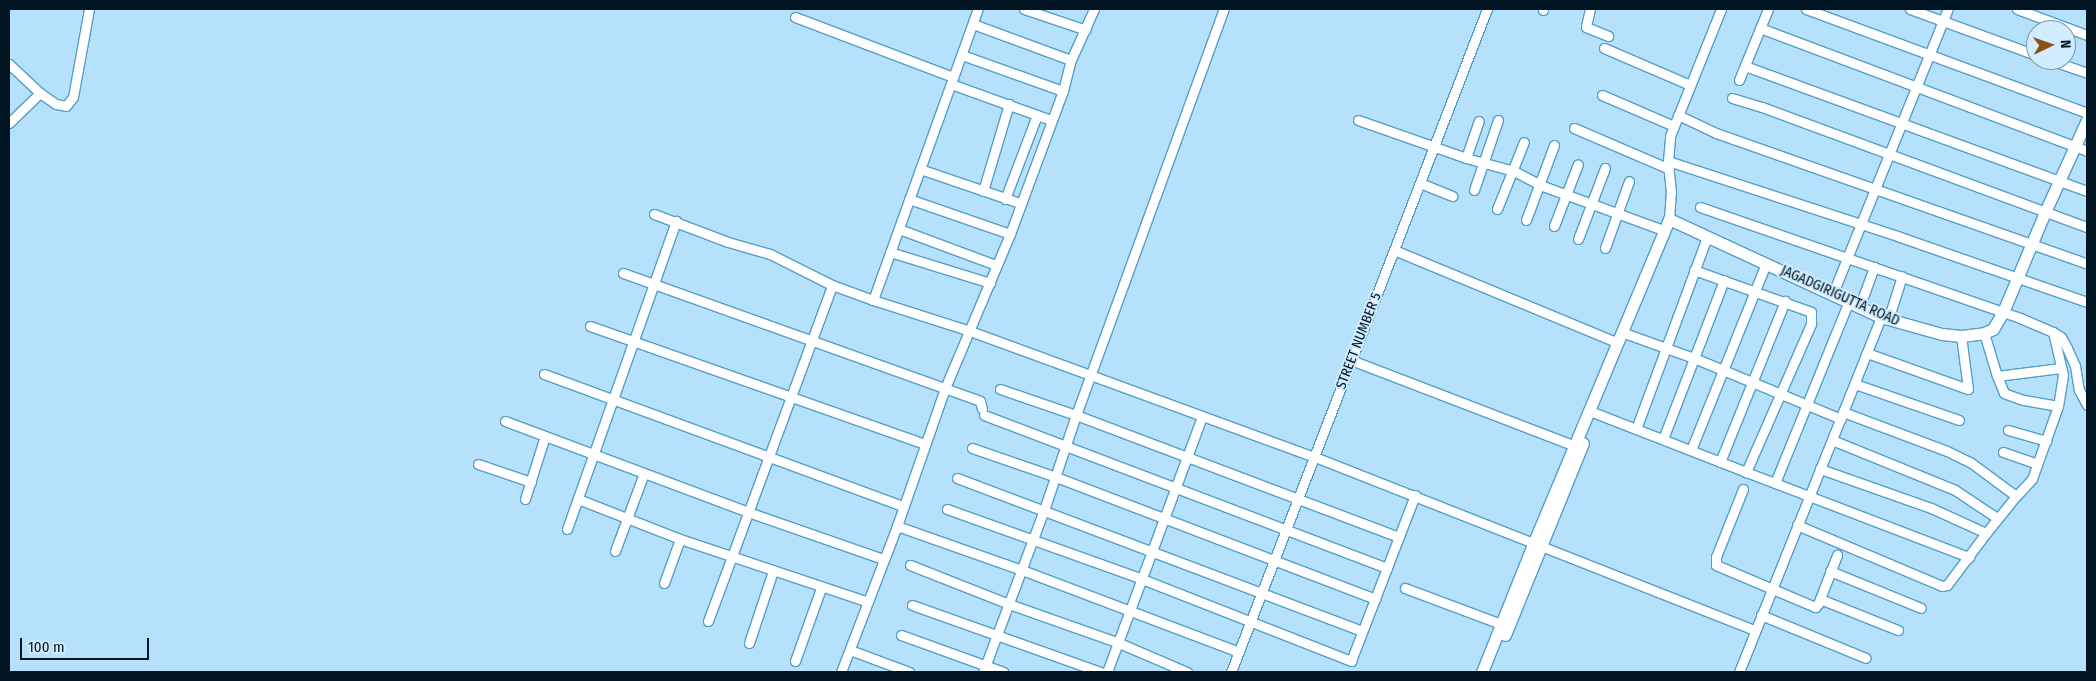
<!DOCTYPE html>
<style>
body{margin:0}
#map{position:relative;width:2096px;height:681px;overflow:hidden;background:#b6e1fc;font-family:"Fira Sans Condensed",sans-serif}
div>[style]{position:absolute}
.roads{filter:drop-shadow(1px 0 #539ec8) drop-shadow(-1px 0 #539ec8) drop-shadow(0 1px #539ec8) drop-shadow(0 -1px #539ec8)}
.minor>*{height:9px;margin:-4.5px;padding:0 4.5px;transform-origin:4.5px;border-radius:4.5px;background:#fff}
.tertiary>*{height:11px;margin:-5.5px;padding:0 5.5px;transform-origin:5.5px;border-radius:5.5px;background:#fff}
span{translate:-50% -50%;white-space:nowrap;text-align:center;line-height:1.15;-webkit-text-stroke:4px #d0ecfe;paint-order:stroke}
.street-label{font-size:14px;color:#001521}
.frame{position:absolute;inset:0;border:10px solid #001521;pointer-events:none}
.north{position:absolute;left:2026px;top:20px;width:50px;height:50px;box-sizing:border-box;background:#d0ecfe;border:1px solid #7d96a6;border-radius:50%;rotate:87deg;font-size:14px;font-weight:700;line-height:20px;text-align:center;color:#001521}
.north::after{content:'';display:block;margin:auto;width:18px;height:22px;background:#8f4f19;clip-path:polygon(50% 0,100% 100%,50% 72%,0 100%)}
.scale{position:absolute;left:20px;top:638px;width:129px;height:22px;box-sizing:border-box;border:2px solid #001521;border-top:0;padding-left:6px;font-size:15px;line-height:18px;white-space:nowrap;color:#001521;-webkit-text-stroke:4px #d0ecfe;paint-order:stroke}
</style>
<div id="map">
<div class="roads">
<div class="minor">
<div style="left:1024px;top:9px;width:65px;rotate:18.7deg"></div>
<div style="left:1590px;top:9px;width:18px;rotate:103deg"></div>
<div style="left:1586px;top:27px;width:24px;rotate:22deg"></div>
<div style="left:1806px;top:9px;width:300px;rotate:20.3deg"></div>
<div style="left:1910px;top:9px;width:134px;rotate:20.1deg"></div>
<div style="left:2017px;top:9px;width:75px;rotate:20.4deg"></div>
<div style="left:1543px;top:10px;width:1px;rotate:-90deg"></div>
<div style="left:795px;top:17px;width:169px;rotate:20.8deg"></div>
<div style="left:973px;top:24px;width:104px;rotate:20.2deg"></div>
<div style="left:1760px;top:28px;width:349px;rotate:20.6deg"></div>
<div style="left:1604px;top:48px;width:94px;rotate:23.3deg"></div>
<div style="left:962px;top:55px;width:107px;rotate:19.6deg"></div>
<div style="left:2050px;top:60px;width:39px;rotate:19deg"></div>
<div style="left:9px;top:64px;width:42px;rotate:43.1deg"></div>
<div style="left:40px;top:93px;width:19px;rotate:35deg"></div>
<div style="left:56px;top:104px;width:10px;rotate:11deg"></div>
<div style="left:66px;top:106px;width:11px;rotate:-52deg"></div>
<div style="left:73px;top:97px;width:89px;rotate:-79.7deg"></div>
<div style="left:1745px;top:66px;width:364px;rotate:20.1deg"></div>
<div style="left:1739px;top:80px;width:77px;rotate:-67.8deg"></div>
<div style="left:951px;top:84px;width:106px;rotate:19.8deg"></div>
<div style="left:1602px;top:95px;width:78px;rotate:23.3deg"></div>
<div style="left:1732px;top:98px;width:31px;rotate:17deg"></div>
<div style="left:1762px;top:107px;width:346px;rotate:20.3deg"></div>
<div style="left:1678px;top:115px;width:42px;rotate:25.3deg"></div>
<div style="left:1716px;top:133px;width:393px;rotate:19.4deg"></div>
<div style="left:1358px;top:120px;width:114px;rotate:19.4deg"></div>
<div style="left:1466px;top:158px;width:50px;rotate:15.2deg"></div>
<div style="left:1514px;top:171px;width:30px;rotate:28deg"></div>
<div style="left:1540px;top:185px;width:131px;rotate:20.1deg"></div>
<div style="left:9px;top:123px;width:43px;rotate:-44.1deg"></div>
<div style="left:1574px;top:128px;width:103px;rotate:23.3deg"></div>
<div style="left:1466px;top:158px;width:39px;rotate:-71deg"></div>
<div style="left:1668px;top:161px;width:244px;rotate:18.1deg"></div>
<div style="left:1900px;top:237px;width:198px;rotate:19.2deg"></div>
<div style="left:920px;top:169px;width:106px;rotate:18.8deg"></div>
<div style="left:1420px;top:183px;width:35px;rotate:22deg"></div>
<div style="left:1474px;top:190px;width:74px;rotate:-71.1deg"></div>
<div style="left:983px;top:191px;width:91px;rotate:-73.4deg"></div>
<div style="left:909px;top:199px;width:107px;rotate:19.1deg"></div>
<div style="left:1005px;top:199px;width:90px;rotate:-69.1deg"></div>
<div style="left:1700px;top:207px;width:339px;rotate:19.1deg"></div>
<div style="left:2020px;top:318px;width:36px;rotate:23deg"></div>
<div style="left:2053px;top:332px;width:44px;rotate:76.9deg"></div>
<div style="left:2063px;top:375px;width:31px;rotate:99deg"></div>
<div style="left:2058px;top:406px;width:77px;rotate:109.6deg"></div>
<div style="left:2032px;top:479px;width:23px;rotate:133deg"></div>
<div style="left:1497px;top:209px;width:72px;rotate:-68.1deg"></div>
<div style="left:654px;top:214px;width:79px;rotate:20.7deg"></div>
<div style="left:728px;top:242px;width:44px;rotate:15.9deg"></div>
<div style="left:770px;top:254px;width:69px;rotate:26.6deg"></div>
<div style="left:832px;top:285px;width:44px;rotate:20.1deg"></div>
<div style="left:873px;top:300px;width:102px;rotate:17.7deg"></div>
<div style="left:970px;top:331px;width:367px;rotate:20.1deg"></div>
<div style="left:1315px;top:457px;width:472px;rotate:21.5deg"></div>
<div style="left:1669px;top:219px;width:27px;rotate:-86deg"></div>
<div style="left:1671px;top:192px;width:31px;rotate:-96deg"></div>
<div style="left:1668px;top:161px;width:25px;rotate:-85deg"></div>
<div style="left:1670px;top:136px;width:137px;rotate:-68.1deg"></div>
<div style="left:1526px;top:220px;width:80px;rotate:-69.5deg"></div>
<div style="left:1554px;top:226px;width:66px;rotate:-68.8deg"></div>
<div style="left:899px;top:229px;width:103px;rotate:20.4deg"></div>
<div style="left:1578px;top:239px;width:76px;rotate:-69.2deg"></div>
<div style="left:1605px;top:248px;width:71px;rotate:-70.3deg"></div>
<div style="left:1394px;top:250px;width:240px;rotate:22.5deg"></div>
<div style="left:890px;top:252px;width:105px;rotate:17.2deg"></div>
<div style="left:1694px;top:270px;width:124px;rotate:19.7deg"></div>
<div style="left:1811px;top:312px;width:12px;rotate:90deg"></div>
<div style="left:1811px;top:324px;width:162px;rotate:113.7deg"></div>
<div style="left:1746px;top:472px;width:239px;rotate:20.9deg"></div>
<div style="left:623px;top:273px;width:379px;rotate:19.7deg"></div>
<div style="left:980px;top:401px;width:8px;rotate:76deg"></div>
<div style="left:1833px;top:293px;width:306px;rotate:-68deg"></div>
<div style="left:873px;top:300px;width:309px;rotate:-70.2deg"></div>
<div style="left:1859px;top:308px;width:44px;rotate:-69.9deg"></div>
<div style="left:1888px;top:320px;width:46px;rotate:-72.3deg"></div>
<div style="left:590px;top:326px;width:355px;rotate:19.4deg"></div>
<div style="left:2053px;top:332px;width:9px;rotate:32deg"></div>
<div style="left:2061px;top:337px;width:13px;rotate:61deg"></div>
<div style="left:2067px;top:348px;width:20px;rotate:66deg"></div>
<div style="left:2075px;top:366px;width:24px;rotate:81deg"></div>
<div style="left:2079px;top:390px;width:17px;rotate:62deg"></div>
<div style="left:1984px;top:333px;width:45px;rotate:73.2deg"></div>
<div style="left:1627px;top:334px;width:71px;rotate:19.7deg"></div>
<div style="left:1694px;top:358px;width:159px;rotate:22.5deg"></div>
<div style="left:1867px;top:353px;width:107px;rotate:19.6deg"></div>
<div style="left:1968px;top:389px;width:53px;rotate:-97.5deg"></div>
<div style="left:1351px;top:360px;width:245px;rotate:21deg"></div>
<div style="left:544px;top:374px;width:382px;rotate:20.2deg"></div>
<div style="left:1855px;top:384px;width:110px;rotate:19.1deg"></div>
<div style="left:1000px;top:389px;width:80px;rotate:18.9deg"></div>
<div style="left:1076px;top:415px;width:345px;rotate:20.7deg"></div>
<div style="left:2058px;top:406px;width:36px;rotate:-170deg"></div>
<div style="left:2023px;top:400px;width:20px;rotate:-160deg"></div>
<div style="left:2004px;top:393px;width:18px;rotate:-112deg"></div>
<div style="left:1997px;top:376px;width:64px;rotate:-7.1deg"></div>
<div style="left:1843px;top:412px;width:111px;rotate:20.6deg"></div>
<div style="left:1947px;top:451px;width:25px;rotate:26deg"></div>
<div style="left:1970px;top:462px;width:57px;rotate:36.5deg"></div>
<div style="left:2016px;top:496px;width:48px;rotate:129deg"></div>
<div style="left:1595px;top:413px;width:162px;rotate:21.3deg"></div>
<div style="left:984px;top:415px;width:431px;rotate:20.8deg"></div>
<div style="left:505px;top:421px;width:259px;rotate:20.5deg"></div>
<div style="left:748px;top:512px;width:143px;rotate:19.2deg"></div>
<div style="left:1636px;top:429px;width:205px;rotate:-69.7deg"></div>
<div style="left:2008px;top:430px;width:40px;rotate:16deg"></div>
<div style="left:1663px;top:439px;width:170px;rotate:-69deg"></div>
<div style="left:1832px;top:440px;width:133px;rotate:22.1deg"></div>
<div style="left:1955px;top:490px;width:50px;rotate:33.7deg"></div>
<div style="left:972px;top:448px;width:89px;rotate:19deg"></div>
<div style="left:1056px;top:477px;width:342px;rotate:20.9deg"></div>
<div style="left:1691px;top:450px;width:201px;rotate:-68.1deg"></div>
<div style="left:2003px;top:452px;width:36px;rotate:19deg"></div>
<div style="left:1720px;top:462px;width:174px;rotate:-68deg"></div>
<div style="left:478px;top:464px;width:56px;rotate:18.8deg"></div>
<div style="left:957px;top:478px;width:433px;rotate:20.7deg"></div>
<div style="left:1775px;top:483px;width:196px;rotate:-67.9deg"></div>
<div style="left:1743px;top:489px;width:73px;rotate:111.7deg"></div>
<div style="left:1716px;top:557px;width:8px;rotate:90deg"></div>
<div style="left:1716px;top:565px;width:108px;rotate:23deg"></div>
<div style="left:1815px;top:607px;width:4px;rotate:-45deg"></div>
<div style="left:1818px;top:604px;width:53px;rotate:-68.8deg"></div>
<div style="left:525px;top:499px;width:66px;rotate:-72.4deg"></div>
<div style="left:578px;top:499px;width:110px;rotate:21.4deg"></div>
<div style="left:680px;top:539px;width:198px;rotate:18.5deg"></div>
<div style="left:947px;top:509px;width:207px;rotate:19.7deg"></div>
<div style="left:1142px;top:579px;width:225px;rotate:21.4deg"></div>
<div style="left:1351px;top:661px;width:178px;rotate:-68.9deg"></div>
<div style="left:1797px;top:525px;width:157px;rotate:22.8deg"></div>
<div style="left:1942px;top:586px;width:5px;rotate:-11deg"></div>
<div style="left:1947px;top:585px;width:65px;rotate:-53.1deg"></div>
<div style="left:1986px;top:533px;width:60px;rotate:-155.6deg"></div>
<div style="left:1931px;top:508px;width:118px;rotate:-160.6deg"></div>
<div style="left:897px;top:526px;width:133px;rotate:19.4deg"></div>
<div style="left:1022px;top:570px;width:232px;rotate:20.7deg"></div>
<div style="left:567px;top:529px;width:327px;rotate:-70.5deg"></div>
<div style="left:615px;top:551px;width:83px;rotate:-69.6deg"></div>
<div style="left:910px;top:565px;width:106px;rotate:21.5deg"></div>
<div style="left:1009px;top:604px;width:117px;rotate:19.5deg"></div>
<div style="left:1119px;top:643px;width:74px;rotate:23.1deg"></div>
<div style="left:1830px;top:571px;width:98px;rotate:22.1deg"></div>
<div style="left:664px;top:583px;width:47px;rotate:-70deg"></div>
<div style="left:1405px;top:588px;width:103px;rotate:20.6deg"></div>
<div style="left:1820px;top:599px;width:84px;rotate:21.7deg"></div>
<div style="left:912px;top:605px;width:200px;rotate:19.6deg"></div>
<div style="left:1761px;top:615px;width:113px;rotate:22.3deg"></div>
<div style="left:708px;top:621px;width:358px;rotate:-69.7deg"></div>
<div style="left:901px;top:635px;width:109px;rotate:19.9deg"></div>
<div style="left:749px;top:643px;width:76px;rotate:-71.6deg"></div>
<div style="left:850px;top:650px;width:63px;rotate:20.4deg"></div>
<div style="left:795px;top:661px;width:77px;rotate:-70.4deg"></div>
<div style="left:841px;top:672px;width:156px;rotate:-69deg"></div>
<div style="left:897px;top:526px;width:146px;rotate:-70.8deg"></div>
<div style="left:945px;top:388px;width:167px;rotate:-67.1deg"></div>
<div style="left:1010px;top:234px;width:153px;rotate:-69.7deg"></div>
<div style="left:1063px;top:91px;width:32px;rotate:-76deg"></div>
<div style="left:1071px;top:60px;width:56px;rotate:-65.7deg"></div>
<div style="left:983px;top:672px;width:173px;rotate:-69.4deg"></div>
<div style="left:1044px;top:510px;width:100px;rotate:-71.4deg"></div>
<div style="left:1076px;top:415px;width:432px;rotate:-70deg"></div>
<div style="left:1107px;top:672px;width:272px;rotate:-69.6deg"></div>
<div style="left:1231px;top:672px;width:711px;rotate:-68.89deg"></div>
<div style="left:1739px;top:672px;width:382px;rotate:-68.2deg"></div>
</div>
<div class="tertiary">
<div style="left:1505px;top:635px;width:207px;rotate:-67.9deg"></div>
<div style="left:1482px;top:672px;width:140px;rotate:-68.2deg"></div>
<div style="left:1534px;top:542px;width:350px;rotate:-67.3deg"></div>
<div style="left:1669px;top:219px;width:234px;rotate:24.8deg"></div>
<div style="left:1881px;top:317px;width:63px;rotate:15.6deg"></div>
<div style="left:1942px;top:334px;width:19px;rotate:6deg"></div>
<div style="left:1961px;top:336px;width:23px;rotate:-7deg"></div>
<div style="left:1984px;top:333px;width:10px;rotate:-24deg"></div>
<div style="left:1993px;top:329px;width:20px;rotate:-60deg"></div>
<div style="left:2003px;top:312px;width:108px;rotate:-67.2deg"></div>
<div style="left:2045px;top:212px;width:101px;rotate:-65.5deg"></div>
</div>
</div>
<div class="street-label">
<span style="left:1840px;top:296px;rotate:24deg">JAGADGIRIGUTTA ROAD</span>
<span style="left:1359px;top:341px;rotate:-69deg">STREET NUMBER 5</span>
</div>
<div class="frame"></div>
<div class="north">N</div>
<div class="scale">100 m</div>
</div>
